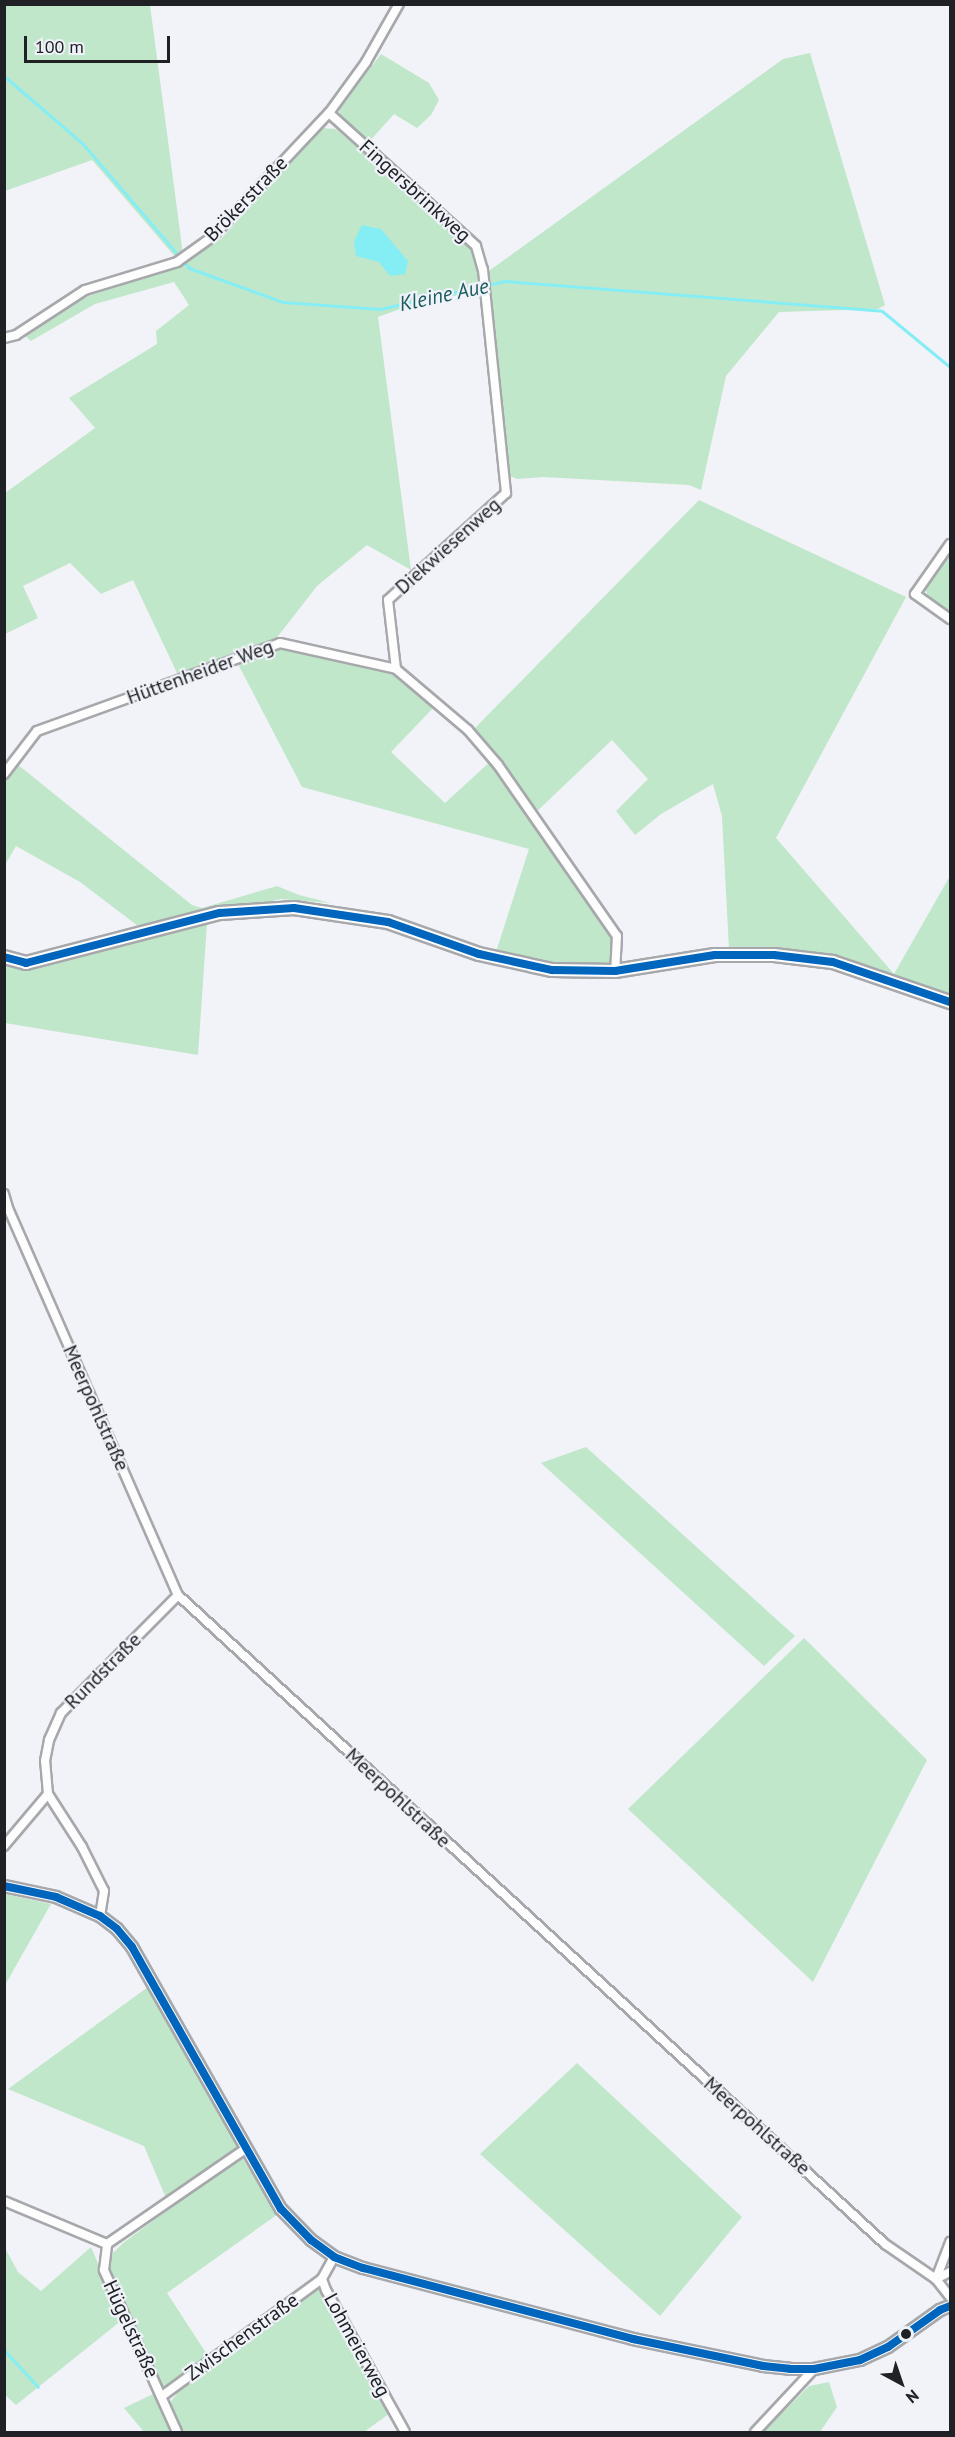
<!DOCTYPE html>
<meta charset="utf-8">
<style>
body{margin:0}
#map{position:relative;width:955px;height:2437px;overflow:hidden;background:#f2f3f8;font-family:"PT Sans",sans-serif}
div>[style]{position:absolute}
.green>*{inset:0;background:#c0e7c9}
.water>*{inset:0;background:#85eef5}
.stream>*{height:3px;margin:-1.5px;padding:0 1.5px;transform-origin:1.5px;border-radius:1.5px;background:#85eef5}
.roads{filter:drop-shadow(2px 0 #a7a8ab) drop-shadow(-2px 0 #a7a8ab) drop-shadow(0 2px #a7a8ab) drop-shadow(0 -2px #a7a8ab)}
.minor>*{height:8px;margin:-4px;padding:0 4px;transform-origin:4px;border-radius:4px;background:#fdfdfe}
.tertiary>*{height:10px;margin:-5px;padding:0 5px;transform-origin:5px;border-radius:5px;background:#fdfdfe}
.secondary>*{height:12px;margin:-6px;padding:0 6px;transform-origin:6px;border-radius:6px;background:#fdfdfe}
.bus-1>*{height:8px;margin:-4px;padding:0 4px;transform-origin:4px;border-radius:4px;background:#0065bd}
.dots>*{width:16px;height:16px;translate:-50% -50%;box-sizing:border-box;border:3px solid #f0f2fa;border-radius:50%}
span{translate:-50% -50%;white-space:nowrap;text-align:center;line-height:1.15;-webkit-text-stroke:4.5px #f0f2fa;paint-order:stroke}
.street-label{font-size:20px;color:#202124}
.water-label{font-size:21px;color:#1b5a5d;font-style:italic}
.frame{position:absolute;inset:0;border:6px solid #202124;pointer-events:none}
.north{position:absolute;left:871px;top:2353px;width:60px;height:60px;-webkit-text-stroke:4px #f0f2fa;paint-order:stroke;rotate:140deg;font-size:16px;font-weight:700;line-height:24px;text-align:center;color:#202124}
.north::after{content:'';display:block;margin:auto;width:21px;height:27px;background:#202124;clip-path:polygon(50% 0,100% 100%,50% 72%,0 100%)}
.scale{position:absolute;left:24px;top:36px;width:146px;height:27px;box-sizing:border-box;border:3px solid #202124;border-top:0;padding-left:8px;font-size:18px;line-height:21px;white-space:nowrap;color:#202124;-webkit-text-stroke:4px #f0f2fa;paint-order:stroke}
</style>
<div id="map">
<div class="green">
<div style="clip-path:polygon(4px 5px,150px 5px,183px 254px,177px 259px,92px 160px,5px 191px)"></div>
<div style="clip-path:polygon(810px 53px,885px 305px,878px 309px,779px 312px,726px 376px,701px 490px,689px 485px,543px 477px,517px 479px,508px 475px,486px 273px,783px 59px)"></div>
<div style="clip-path:polygon(381px 54px,429px 83px,439px 100px,431px 115px,417px 128px,394px 114px,368px 143px,341px 119px,339px 109px)"></div>
<div style="clip-path:polygon(321px 128px,336px 129px,473px 249px,480px 293px,428px 299px,378px 317px,411px 570px,367px 545px,317px 586px,275px 640px,178px 675px,133px 580px,101px 594px,70px 563px,23px 586px,38px 618px,5px 634px,5px 493px,95px 428px,69px 398px,157px 344px,156px 331px,189px 305px,174px 282px,95px 304px,31px 341px,25px 336px,65px 308px,91px 295px,178px 267px,221px 239px)"></div>
<div style="clip-path:polygon(699px 500px,906px 597px,776px 838px,894px 974px,950px 876px,950px 998px,894px 974px,836px 959px,729px 950px,722px 816px,713px 784px,661px 814px,635px 835px,616px 811px,648px 779px,612px 740px,533px 815px,502px 764px,474px 729px)"></div>
<div style="clip-path:polygon(950px 551px,950px 616px,930px 602px,925px 588px)"></div>
<div style="clip-path:polygon(279px 646px,393px 674px,436px 705px,391px 752px,445px 803px,492px 760px,536px 828px,615px 937px,613px 969px,552px 968px,495px 955px,529px 849px,302px 787px,238px 664px)"></div>
<div style="clip-path:polygon(17px 764px,192px 905px,202px 908px,277px 886px,299px 895px,331px 903px,281px 899px,142px 929px,80px 882px,16px 846px,5px 865px,5px 780px)"></div>
<div style="clip-path:polygon(207px 923px,198px 1055px,5px 1023px,5px 966px,27px 969px)"></div>
<div style="clip-path:polygon(586px 1447px,795px 1636px,764px 1666px,541px 1463px)"></div>
<div style="clip-path:polygon(804px 1638px,927px 1760px,813px 1982px,628px 1809px)"></div>
<div style="clip-path:polygon(5px 1894px,51px 1904px,5px 1985px,4px 1894px)"></div>
<div style="clip-path:polygon(148px 1987px,238px 2147px,166px 2198px,144px 2146px,8px 2089px)"></div>
<div style="clip-path:polygon(577px 2063px,742px 2217px,660px 2316px,480px 2154px)"></div>
<div style="clip-path:polygon(241px 2156px,278px 2214px,167px 2293px,210px 2359px,168px 2388px,160px 2387px,109px 2265px,112px 2254px,123px 2243px)"></div>
<div style="clip-path:polygon(4px 2246px,18px 2272px,41px 2291px,91px 2247px,122px 2320px,16px 2405px,5px 2395px)"></div>
<div style="clip-path:polygon(319px 2289px,390px 2413px,364px 2432px,182px 2432px,172px 2411px,171px 2401px,182px 2388px)"></div>
<div style="clip-path:polygon(829px 2382px,837px 2407px,820px 2432px,763px 2432px,809px 2386px)"></div>
<div style="clip-path:polygon(155px 2393px,174px 2432px,144px 2432px,124px 2408px)"></div>
</div>
<div class="water">
<div style="clip-path:polygon(362px 225px,381px 229px,408px 261px,405px 274px,390px 276px,379px 262px,356px 256px,354px 241px)"></div>
</div>
<div class="stream">
<div style="left:4px;top:76px;width:103px;rotate:40.7deg"></div>
<div style="left:82px;top:143px;width:165px;rotate:49.4deg"></div>
<div style="left:189px;top:268px;width:100px;rotate:19.9deg"></div>
<div style="left:283px;top:302px;width:97px;rotate:4.1deg"></div>
<div style="left:380px;top:309px;width:128px;rotate:-12.6deg"></div>
<div style="left:505px;top:281px;width:378px;rotate:4.5deg"></div>
<div style="left:882px;top:311px;width:88px;rotate:39.5deg"></div>
<div style="left:4px;top:2350px;width:50px;rotate:47.4deg"></div>
</div>
<div class="roads">
<div class="minor">
<div style="left:329px;top:113px;width:198px;rotate:42.1deg"></div>
<div style="left:476px;top:246px;width:25px;rotate:74deg"></div>
<div style="left:483px;top:270px;width:224px;rotate:84.1deg"></div>
<div style="left:506px;top:493px;width:159px;rotate:137.8deg"></div>
<div style="left:388px;top:600px;width:69px;rotate:83.4deg"></div>
<div style="left:4px;top:338px;width:12px;rotate:-14deg"></div>
<div style="left:16px;top:335px;width:82px;rotate:-33.1deg"></div>
<div style="left:85px;top:290px;width:96px;rotate:-16.9deg"></div>
<div style="left:177px;top:262px;width:43px;rotate:-35.5deg"></div>
<div style="left:212px;top:237px;width:170px;rotate:-46.7deg"></div>
<div style="left:329px;top:113px;width:63px;rotate:-54deg"></div>
<div style="left:366px;top:62px;width:67px;rotate:-60.4deg"></div>
<div style="left:950px;top:544px;width:61px;rotate:125deg"></div>
<div style="left:915px;top:594px;width:43px;rotate:35.5deg"></div>
<div style="left:4px;top:774px;width:54px;rotate:-52.5deg"></div>
<div style="left:37px;top:731px;width:258px;rotate:-19.9deg"></div>
<div style="left:280px;top:643px;width:119px;rotate:12.6deg"></div>
<div style="left:396px;top:669px;width:94px;rotate:40.3deg"></div>
<div style="left:468px;top:730px;width:46px;rotate:49.4deg"></div>
<div style="left:498px;top:765px;width:208px;rotate:55.2deg"></div>
<div style="left:617px;top:936px;width:35px;rotate:93deg"></div>
<div style="left:4px;top:1194px;width:15px;rotate:74deg"></div>
<div style="left:8px;top:1208px;width:423px;rotate:66.3deg"></div>
<div style="left:178px;top:1595px;width:960px;rotate:42.55deg"></div>
<div style="left:885px;top:2244px;width:62px;rotate:34.5deg"></div>
<div style="left:936px;top:2279px;width:23px;rotate:52deg"></div>
<div style="left:48px;top:1794px;width:63px;rotate:57.3deg"></div>
<div style="left:82px;top:1847px;width:49px;rotate:63.4deg"></div>
<div style="left:104px;top:1891px;width:25px;rotate:99deg"></div>
<div style="left:4px;top:1846px;width:68px;rotate:-49.8deg"></div>
<div style="left:48px;top:1794px;width:33px;rotate:-95deg"></div>
<div style="left:45px;top:1761px;width:21px;rotate:-79deg"></div>
<div style="left:49px;top:1740px;width:30px;rotate:-66deg"></div>
<div style="left:61px;top:1713px;width:166px;rotate:-45.2deg"></div>
<div style="left:4px;top:2201px;width:112px;rotate:22.7deg"></div>
<div style="left:334px;top:2257px;width:25px;rotate:119deg"></div>
<div style="left:322px;top:2279px;width:12px;rotate:70deg"></div>
<div style="left:326px;top:2290px;width:162px;rotate:60.9deg"></div>
<div style="left:936px;top:2279px;width:40px;rotate:-69deg"></div>
<div style="left:936px;top:2279px;width:16px;rotate:-27deg"></div>
<div style="left:162px;top:2396px;width:198px;rotate:-36.2deg"></div>
<div style="left:177px;top:2432px;width:178px;rotate:-114.3deg"></div>
<div style="left:104px;top:2270px;width:26px;rotate:-83deg"></div>
<div style="left:107px;top:2244px;width:168px;rotate:-34.5deg"></div>
<div style="left:755px;top:2432px;width:86px;rotate:-46.9deg"></div>
</div>
<div class="tertiary">
<div style="left:4px;top:1886px;width:53px;rotate:11.9deg"></div>
<div style="left:56px;top:1897px;width:48px;rotate:23.4deg"></div>
<div style="left:100px;top:1916px;width:21px;rotate:37deg"></div>
<div style="left:117px;top:1929px;width:23px;rotate:50deg"></div>
<div style="left:132px;top:1947px;width:301px;rotate:60.4deg"></div>
<div style="left:281px;top:2209px;width:43px;rotate:45.9deg"></div>
<div style="left:311px;top:2240px;width:29px;rotate:36deg"></div>
<div style="left:334px;top:2257px;width:31px;rotate:21deg"></div>
<div style="left:363px;top:2268px;width:279px;rotate:14.7deg"></div>
<div style="left:633px;top:2339px;width:133px;rotate:11.7deg"></div>
<div style="left:763px;top:2366px;width:27px;rotate:6deg"></div>
<div style="left:790px;top:2369px;width:24px"></div>
<div style="left:814px;top:2369px;width:47px;rotate:-11.1deg"></div>
<div style="left:860px;top:2360px;width:31px;rotate:-25deg"></div>
<div style="left:888px;top:2347px;width:64px;rotate:-35.4deg"></div>
<div style="left:940px;top:2310px;width:11px;rotate:-22deg"></div>
</div>
<div class="secondary">
<div style="left:4px;top:957px;width:23px;rotate:15deg"></div>
<div style="left:26px;top:963px;width:200px;rotate:-14.5deg"></div>
<div style="left:220px;top:913px;width:74px;rotate:-3.9deg"></div>
<div style="left:294px;top:908px;width:95px;rotate:8.5deg"></div>
<div style="left:388px;top:922px;width:96px;rotate:19.4deg"></div>
<div style="left:479px;top:954px;width:75px;rotate:12.4deg"></div>
<div style="left:552px;top:970px;width:63px;rotate:0.9deg"></div>
<div style="left:615px;top:971px;width:101px;rotate:-9.1deg"></div>
<div style="left:715px;top:955px;width:59px"></div>
<div style="left:774px;top:955px;width:59px;rotate:6.8deg"></div>
<div style="left:833px;top:962px;width:124px;rotate:18.9deg"></div>
</div>
</div>
<div class="bus-1">
<div style="left:4px;top:957px;width:23px;rotate:15deg"></div>
<div style="left:26px;top:963px;width:200px;rotate:-14.5deg"></div>
<div style="left:220px;top:913px;width:74px;rotate:-3.9deg"></div>
<div style="left:294px;top:908px;width:95px;rotate:8.5deg"></div>
<div style="left:388px;top:922px;width:96px;rotate:19.4deg"></div>
<div style="left:479px;top:954px;width:75px;rotate:12.4deg"></div>
<div style="left:552px;top:970px;width:63px;rotate:0.9deg"></div>
<div style="left:615px;top:971px;width:101px;rotate:-9.1deg"></div>
<div style="left:715px;top:955px;width:59px"></div>
<div style="left:774px;top:955px;width:59px;rotate:6.8deg"></div>
<div style="left:833px;top:962px;width:124px;rotate:18.9deg"></div>
<div style="left:4px;top:1886px;width:53px;rotate:11.9deg"></div>
<div style="left:56px;top:1897px;width:48px;rotate:23.4deg"></div>
<div style="left:100px;top:1916px;width:21px;rotate:37deg"></div>
<div style="left:117px;top:1929px;width:23px;rotate:50deg"></div>
<div style="left:132px;top:1947px;width:301px;rotate:60.4deg"></div>
<div style="left:281px;top:2209px;width:43px;rotate:45.9deg"></div>
<div style="left:311px;top:2240px;width:29px;rotate:36deg"></div>
<div style="left:334px;top:2257px;width:31px;rotate:21deg"></div>
<div style="left:363px;top:2268px;width:279px;rotate:14.7deg"></div>
<div style="left:633px;top:2339px;width:133px;rotate:11.7deg"></div>
<div style="left:763px;top:2366px;width:27px;rotate:6deg"></div>
<div style="left:790px;top:2369px;width:24px"></div>
<div style="left:814px;top:2369px;width:47px;rotate:-11.1deg"></div>
<div style="left:860px;top:2360px;width:31px;rotate:-25deg"></div>
<div style="left:888px;top:2347px;width:64px;rotate:-35.4deg"></div>
<div style="left:940px;top:2310px;width:11px;rotate:-22deg"></div>
</div>
<div class="dots">
<div style="left:906px;top:2334px;background:#202124"></div>
</div>
<div class="street-label">
<span style="left:415px;top:191px;rotate:42deg">Fingersbrinkweg</span>
<span style="left:246px;top:199px;rotate:-46deg">Brökerstraße</span>
<span style="left:448px;top:546px;rotate:-42deg">Diekwiesenweg</span>
<span style="left:200px;top:672px;rotate:-20deg">Hüttenheider Weg</span>
<span style="left:96px;top:1408px;rotate:66deg">Meerpohlstraße</span>
<span style="left:103px;top:1671px;rotate:-45deg">Rundstraße</span>
<span style="left:398px;top:1798px;rotate:43deg">Meerpohlstraße</span>
<span style="left:757px;top:2126px;rotate:42deg">Meerpohlstraße</span>
<span style="left:131px;top:2329px;rotate:65deg">Hügelstraße</span>
<span style="left:242px;top:2337px;rotate:-36deg">Zwischenstraße</span>
<span style="left:357px;top:2345px;rotate:61deg">Lohmeierweg</span>
</div>
<div class="water-label">
<span style="left:444px;top:295px;rotate:-12deg">Kleine Aue</span>
</div>
<div class="frame"></div>
<div class="north">N</div>
<div class="scale">100 m</div>
</div>
